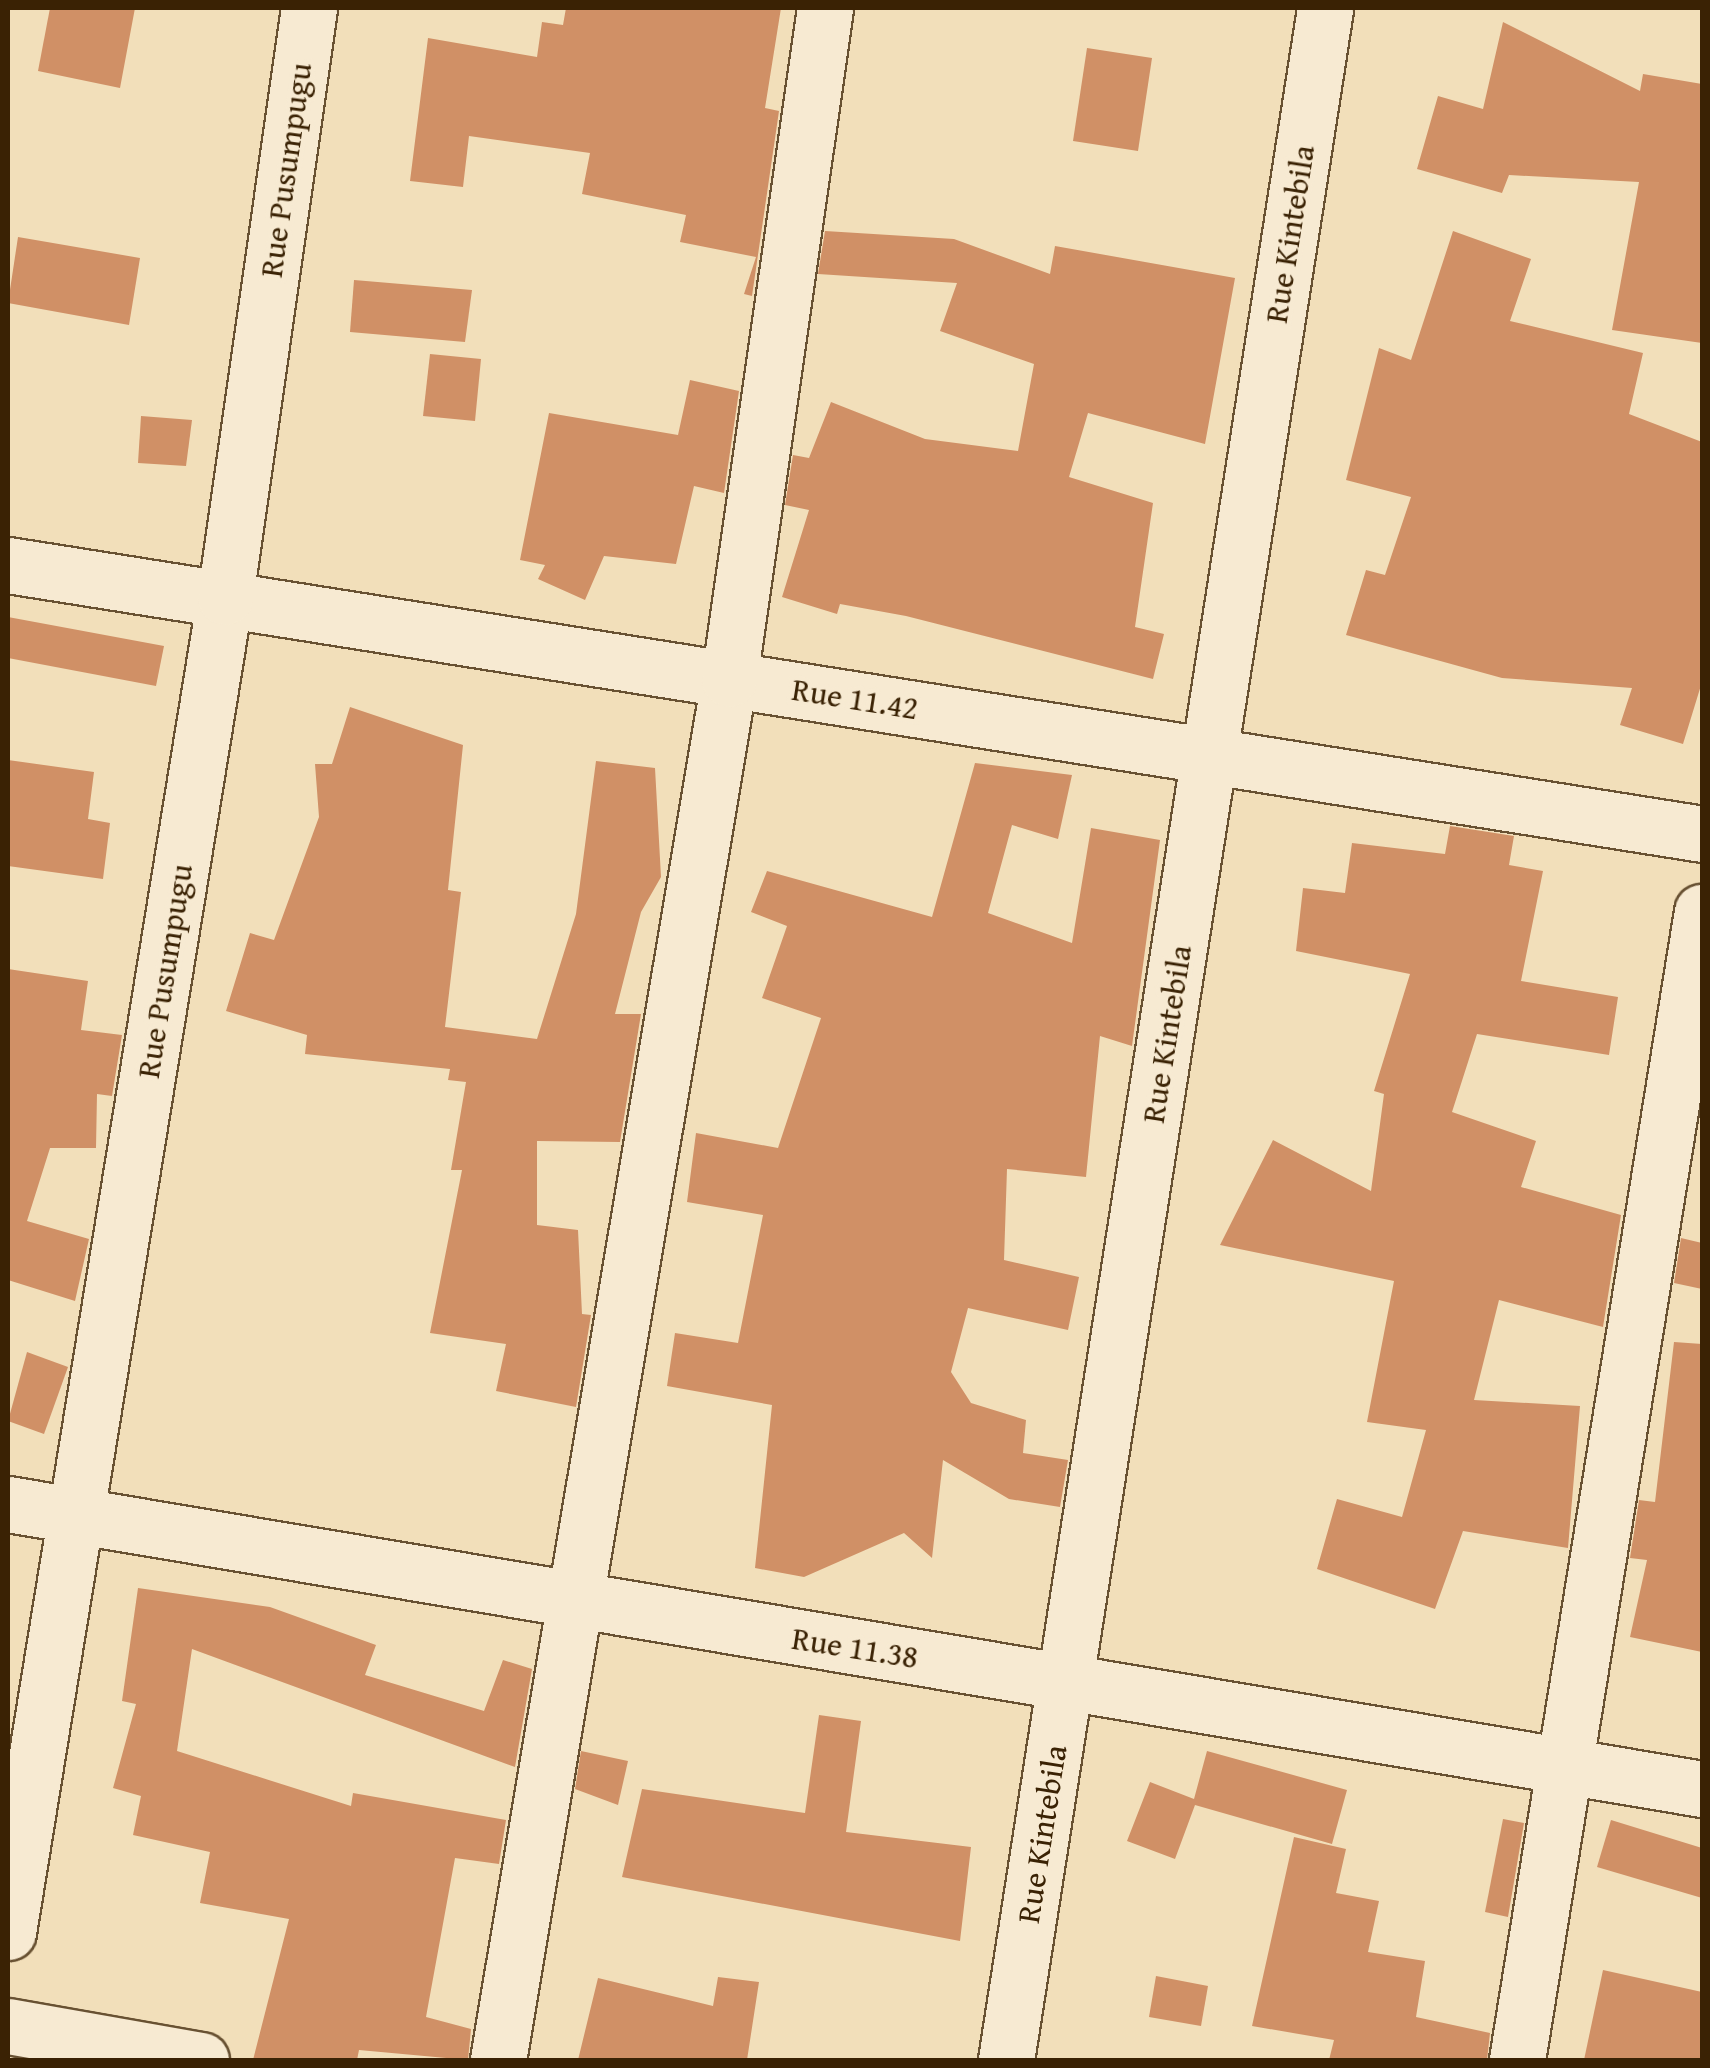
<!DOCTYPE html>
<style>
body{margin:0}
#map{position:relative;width:1710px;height:2068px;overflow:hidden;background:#f2dfba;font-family:"Gentium Book Plus",serif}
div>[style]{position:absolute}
.building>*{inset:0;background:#d09066}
.roads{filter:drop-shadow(2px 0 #685132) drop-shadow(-2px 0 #685132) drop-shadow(0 2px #685132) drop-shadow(0 -2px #685132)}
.minor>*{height:55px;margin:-27.5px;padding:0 27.5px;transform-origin:27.5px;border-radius:27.5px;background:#f7ead2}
span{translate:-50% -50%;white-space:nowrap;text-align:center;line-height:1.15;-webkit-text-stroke:9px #f7ead2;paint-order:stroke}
.street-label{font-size:32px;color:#3a2204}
.frame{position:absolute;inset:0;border:10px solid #3a2204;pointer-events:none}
</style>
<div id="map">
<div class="building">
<div style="clip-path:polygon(50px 8px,135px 8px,120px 88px,38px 71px)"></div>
<div style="clip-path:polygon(566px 8px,781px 8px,765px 108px,779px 111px,752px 296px,744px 294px,756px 257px,680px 242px,686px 215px,582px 194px,590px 153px,469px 136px,463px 187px,410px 181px,428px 38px,537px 57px,542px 22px,563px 25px)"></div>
<div style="clip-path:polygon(1503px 22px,1640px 91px,1643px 74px,1702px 84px,1702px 343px,1612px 330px,1639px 182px,1509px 175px,1502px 193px,1417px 169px,1438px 96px,1483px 109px)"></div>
<div style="clip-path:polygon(1087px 48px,1152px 58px,1138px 151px,1073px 141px)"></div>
<div style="clip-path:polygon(825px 231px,954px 239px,1050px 274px,1055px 246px,1235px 278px,1205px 444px,1088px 413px,1069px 477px,1153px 503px,1135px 627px,1164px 634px,1153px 679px,906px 616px,840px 604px,837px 614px,782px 597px,809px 510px,785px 505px,793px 455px,809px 458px,831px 402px,925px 439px,1018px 451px,1034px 364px,940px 331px,957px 283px,818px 274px)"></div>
<div style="clip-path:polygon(1453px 231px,1531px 259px,1510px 321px,1643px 353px,1629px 414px,1702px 442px,1702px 682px,1683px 744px,1620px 725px,1632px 688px,1502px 678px,1346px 635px,1366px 570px,1385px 575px,1411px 497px,1346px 480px,1379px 348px,1411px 360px)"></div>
<div style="clip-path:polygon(18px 237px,140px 258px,129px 325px,8px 303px)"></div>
<div style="clip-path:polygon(354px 280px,472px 290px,465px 342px,350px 332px)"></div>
<div style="clip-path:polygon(430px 354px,481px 359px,475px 421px,423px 416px)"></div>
<div style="clip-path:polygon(690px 380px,739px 391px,724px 493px,694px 486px,676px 564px,604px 556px,585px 600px,538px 579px,545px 565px,520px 560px,549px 413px,678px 435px)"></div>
<div style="clip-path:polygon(141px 416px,192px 420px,186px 466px,138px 463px)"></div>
<div style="clip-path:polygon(8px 617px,164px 646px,156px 686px,8px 658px)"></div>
<div style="clip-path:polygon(350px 707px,463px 745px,448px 890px,461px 892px,445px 1027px,537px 1039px,576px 914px,596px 761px,655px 768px,661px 877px,641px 912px,615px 1014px,641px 1014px,620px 1142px,537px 1141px,537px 1225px,578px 1230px,582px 1314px,591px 1315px,576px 1407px,496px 1391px,506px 1344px,430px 1333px,462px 1170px,451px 1170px,466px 1082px,448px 1080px,450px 1069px,305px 1054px,307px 1035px,226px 1011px,250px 933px,274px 940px,319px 817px,315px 764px,332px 764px)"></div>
<div style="clip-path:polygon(8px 760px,94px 772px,88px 819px,110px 823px,103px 879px,8px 866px)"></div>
<div style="clip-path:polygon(975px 763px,1072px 775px,1058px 839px,1012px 825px,988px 913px,1072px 943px,1091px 828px,1160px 840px,1132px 1046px,1100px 1036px,1086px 1177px,1007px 1169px,1004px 1260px,1079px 1277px,1068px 1330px,968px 1308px,951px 1372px,971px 1403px,1026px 1420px,1023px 1453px,1068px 1460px,1060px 1507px,1009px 1499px,943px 1460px,932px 1558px,904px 1533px,804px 1577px,755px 1568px,772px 1405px,667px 1386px,675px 1333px,738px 1343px,763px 1215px,687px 1202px,696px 1133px,778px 1148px,821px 1018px,762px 998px,787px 926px,751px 912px,767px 871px,932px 917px)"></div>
<div style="clip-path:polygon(1450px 826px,1514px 836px,1509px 865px,1543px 871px,1521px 981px,1618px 997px,1609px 1055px,1477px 1034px,1452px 1112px,1536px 1141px,1521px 1187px,1621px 1215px,1603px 1327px,1499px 1300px,1474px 1400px,1580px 1406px,1568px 1548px,1463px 1531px,1435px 1609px,1317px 1569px,1337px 1499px,1402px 1517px,1426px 1430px,1367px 1422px,1394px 1281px,1220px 1245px,1273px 1140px,1371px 1191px,1384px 1094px,1374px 1091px,1410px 974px,1296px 951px,1303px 888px,1345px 893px,1352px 843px,1445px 854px)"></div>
<div style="clip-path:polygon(8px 969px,88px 981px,81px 1030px,122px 1035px,112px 1096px,97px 1094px,96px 1148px,50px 1148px,27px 1221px,89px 1239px,75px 1301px,8px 1280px)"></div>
<div style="clip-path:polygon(1681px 1238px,1702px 1243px,1702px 1289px,1674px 1283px)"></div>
<div style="clip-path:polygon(1674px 1342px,1702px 1344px,1702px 1652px,1630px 1637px,1647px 1560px,1630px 1558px,1639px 1500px,1655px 1502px)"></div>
<div style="clip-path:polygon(27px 1352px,68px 1367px,44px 1434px,8px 1421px)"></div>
<div style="clip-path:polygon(138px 1588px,270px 1607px,376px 1645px,365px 1675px,484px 1711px,503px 1660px,532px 1669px,515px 1767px,192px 1649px,177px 1751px,351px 1806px,353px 1793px,506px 1820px,499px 1864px,455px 1858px,426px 2017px,471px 2029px,468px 2060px,359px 2050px,357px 2060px,253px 2060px,289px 1919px,200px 1903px,210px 1852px,133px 1835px,141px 1796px,113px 1788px,136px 1704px,122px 1701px)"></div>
<div style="clip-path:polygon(819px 1715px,861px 1721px,846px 1832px,971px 1847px,960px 1941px,622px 1877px,642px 1789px,805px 1813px)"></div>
<div style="clip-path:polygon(581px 1751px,628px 1761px,618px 1805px,575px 1789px)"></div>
<div style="clip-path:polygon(1207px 1751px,1347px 1790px,1332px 1844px,1195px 1805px,1175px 1859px,1127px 1841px,1150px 1782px,1194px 1799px)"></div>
<div style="clip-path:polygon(1503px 1819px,1524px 1823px,1508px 1917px,1485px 1912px)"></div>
<div style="clip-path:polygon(1611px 1820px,1702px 1848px,1702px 1898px,1597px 1867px)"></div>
<div style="clip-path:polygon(1294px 1837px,1346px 1849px,1336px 1893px,1379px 1901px,1368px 1952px,1425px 1961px,1416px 2017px,1490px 2033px,1487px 2060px,1329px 2060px,1334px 2040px,1252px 2026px)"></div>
<div style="clip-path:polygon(1603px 1970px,1702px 1992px,1702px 2060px,1584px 2060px)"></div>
<div style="clip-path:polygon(1156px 1976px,1208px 1986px,1201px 2026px,1149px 2017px)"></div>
<div style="clip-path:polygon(718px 1977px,759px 1982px,747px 2060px,578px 2060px,598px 1978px,713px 2006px)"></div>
</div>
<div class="roads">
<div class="minor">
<div style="left:8px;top:565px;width:1715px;rotate:9.02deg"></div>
<div style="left:8px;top:1504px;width:1718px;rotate:9.55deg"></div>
<div style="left:8px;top:1932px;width:1353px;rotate:-80.77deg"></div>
<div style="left:225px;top:597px;width:595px;rotate:-81.88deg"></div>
<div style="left:8px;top:2026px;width:196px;rotate:10deg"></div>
<div style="left:498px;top:2060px;width:1400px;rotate:-80.5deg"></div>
<div style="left:729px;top:679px;width:678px;rotate:-81.86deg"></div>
<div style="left:1006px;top:2060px;width:2077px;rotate:-81.16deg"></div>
<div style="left:1517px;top:2060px;width:1163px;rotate:-80.85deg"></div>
</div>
</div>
<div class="street-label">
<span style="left:286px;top:170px;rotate:-82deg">Rue Pusumpugu</span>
<span style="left:1290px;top:234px;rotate:-81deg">Rue Kintebila</span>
<span style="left:855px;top:699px;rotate:9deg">Rue 11.42</span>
<span style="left:165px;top:971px;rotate:-81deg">Rue Pusumpugu</span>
<span style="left:1167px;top:1034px;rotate:-81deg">Rue Kintebila</span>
<span style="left:855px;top:1648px;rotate:9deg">Rue 11.38</span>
<span style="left:1042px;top:1834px;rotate:-81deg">Rue Kintebila</span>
</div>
<div class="frame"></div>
</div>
